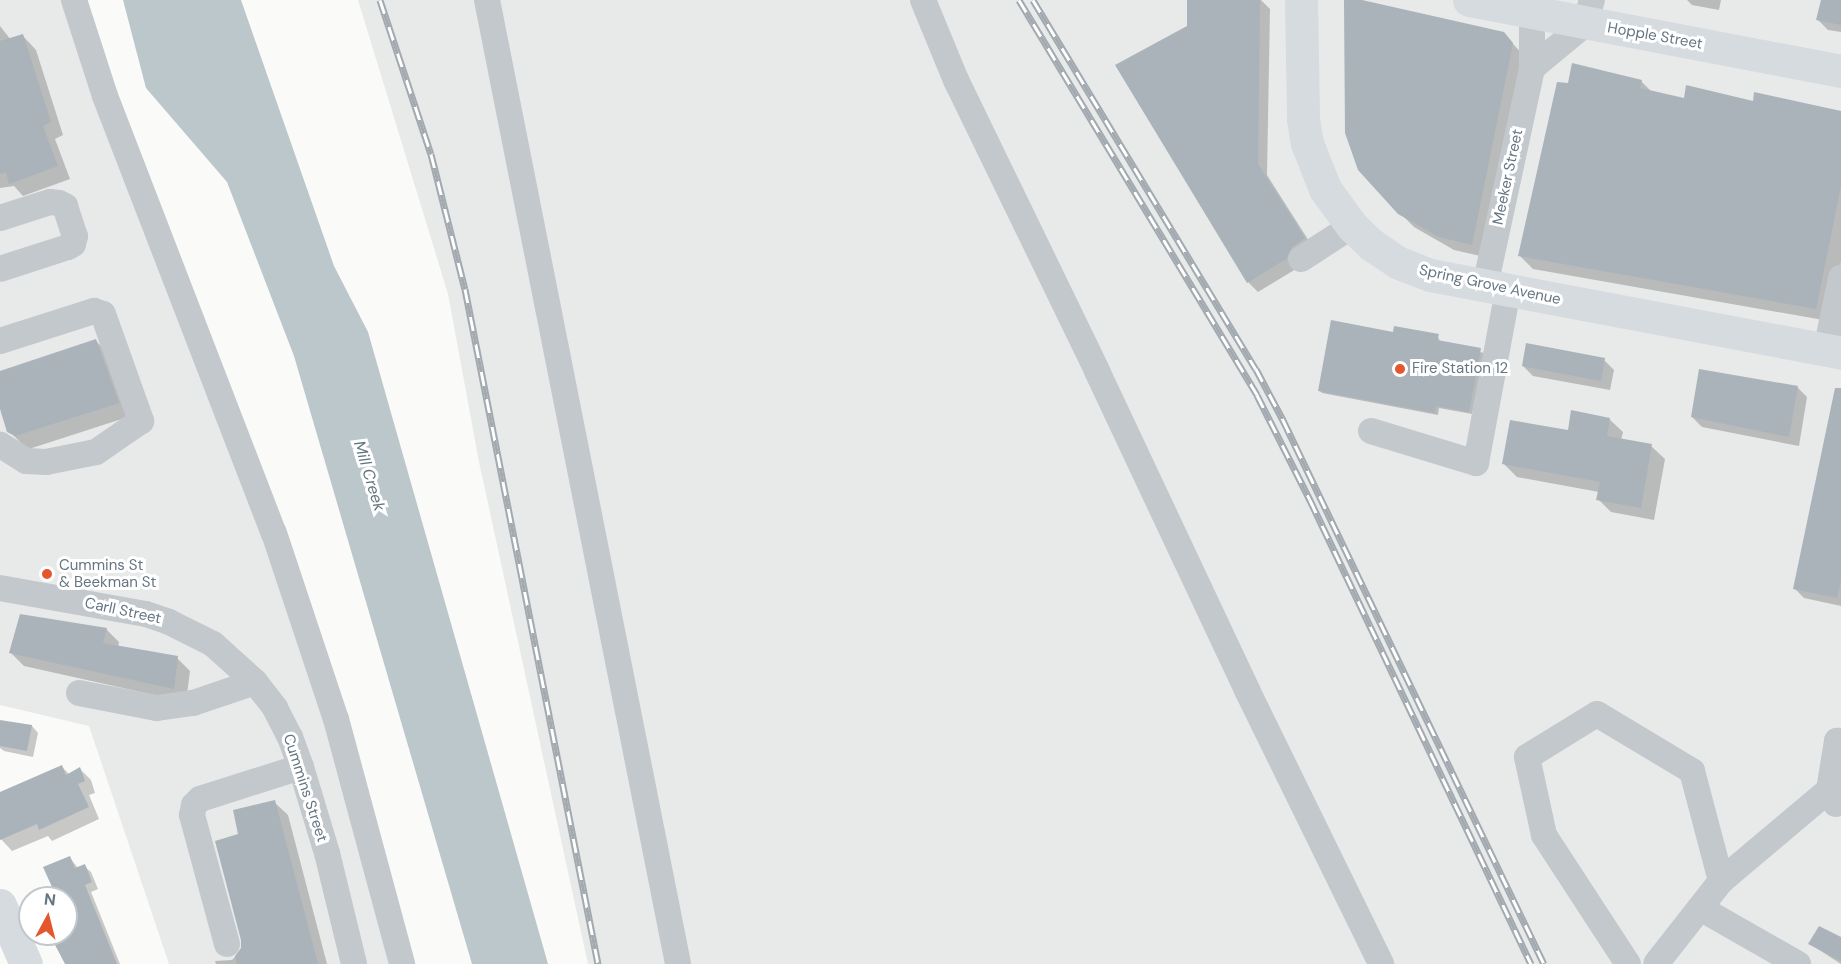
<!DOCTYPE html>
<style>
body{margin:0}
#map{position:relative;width:1841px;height:964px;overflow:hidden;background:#fafaf8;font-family:"DM Sans",sans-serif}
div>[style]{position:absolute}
.built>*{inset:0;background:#e8e9e9}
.water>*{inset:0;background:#bbc7cb}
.shadow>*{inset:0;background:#0003}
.building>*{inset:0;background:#aab3b9}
.minor>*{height:26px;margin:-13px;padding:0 13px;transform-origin:13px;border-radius:13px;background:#c3c8cc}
.major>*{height:33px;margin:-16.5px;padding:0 16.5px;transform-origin:16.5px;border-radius:16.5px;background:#d6dbdf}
.rail>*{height:7px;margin-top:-3.5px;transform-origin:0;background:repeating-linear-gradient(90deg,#fff 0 14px,#a2aab0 0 28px);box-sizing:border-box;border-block:2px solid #a2aab0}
.dots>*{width:16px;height:16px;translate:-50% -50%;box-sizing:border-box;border:3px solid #fff;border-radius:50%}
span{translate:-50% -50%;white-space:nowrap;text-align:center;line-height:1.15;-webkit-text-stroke:6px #fff;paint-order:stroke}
.street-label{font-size:15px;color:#657683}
.poi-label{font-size:15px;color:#657683}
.left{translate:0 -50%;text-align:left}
.water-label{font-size:16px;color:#60757c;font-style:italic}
.north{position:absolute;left:18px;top:886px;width:60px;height:60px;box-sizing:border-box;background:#fff;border:2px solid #c1c8cd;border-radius:50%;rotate:7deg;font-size:16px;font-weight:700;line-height:24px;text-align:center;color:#657683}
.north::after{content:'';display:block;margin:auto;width:21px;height:27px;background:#e4572e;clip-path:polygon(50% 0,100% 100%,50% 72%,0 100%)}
</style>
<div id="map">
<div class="built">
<div style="clip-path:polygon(0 0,74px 0,274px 533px,402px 964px,169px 964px,89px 726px,0 705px)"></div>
<div style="clip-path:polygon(358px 0,1841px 0,1841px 964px,588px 964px,479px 462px,448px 294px)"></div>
</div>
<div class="water">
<div style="clip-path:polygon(123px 0,241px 0,334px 266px,368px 332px,548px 964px,472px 964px,294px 356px,227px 182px,146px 88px)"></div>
</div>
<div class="shadow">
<div style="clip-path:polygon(1188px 0,1261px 0,1270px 9px,1267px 175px,1314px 249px,1296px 269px,1258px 292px,1248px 282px,1189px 27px)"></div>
<div style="clip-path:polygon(1345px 0,1503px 33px,1525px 57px,1485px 257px,1454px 250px,1414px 227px,1400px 213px)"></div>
<div style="clip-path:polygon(1687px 0,1721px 0,1719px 10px,1692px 5px)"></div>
<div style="clip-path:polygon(1822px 0,1841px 0,1841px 32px,1828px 30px,1818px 20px)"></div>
<div style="clip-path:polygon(0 26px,11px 40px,23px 36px,36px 50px,63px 135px,55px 139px,70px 179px,23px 196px,14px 186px,0 188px)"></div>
<div style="clip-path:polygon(1641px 81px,1652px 92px,1686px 100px,1754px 103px,1841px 112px,1841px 262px,1829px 321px,1533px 269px,1520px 256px)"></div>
<div style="clip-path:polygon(1395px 334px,1438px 336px,1440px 342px,1484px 353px,1472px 414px,1439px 408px,1438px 415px,1322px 393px,1319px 390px)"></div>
<div style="clip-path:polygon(96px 341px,109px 354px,131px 416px,29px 449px,23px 445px,9px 431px,0 404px,0 373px)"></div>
<div style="clip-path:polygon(1604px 360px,1614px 370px,1610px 390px,1533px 376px,1523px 366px)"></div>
<div style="clip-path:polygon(1797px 387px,1807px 397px,1799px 446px,1702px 427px,1692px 417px)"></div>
<div style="clip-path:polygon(1841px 396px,1841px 606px,1804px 598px,1794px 588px)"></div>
<div style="clip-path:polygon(1609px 419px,1623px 432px,1621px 440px,1651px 446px,1665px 459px,1654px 520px,1611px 512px,1598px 499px,1599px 492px,1517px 477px,1504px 464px,1569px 432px)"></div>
<div style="clip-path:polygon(106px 629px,119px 642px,118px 648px,177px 658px,190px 671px,186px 702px,24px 666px,11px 653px)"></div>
<div style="clip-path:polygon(32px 726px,38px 733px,33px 757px,4px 751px,0 748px,0 730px)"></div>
<div style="clip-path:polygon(62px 767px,70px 775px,80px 769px,91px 780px,95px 793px,89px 795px,99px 819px,52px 841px,48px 836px,12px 851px,0 838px,0 793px)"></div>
<div style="clip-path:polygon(274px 802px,288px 815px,327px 964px,216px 964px,215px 961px,232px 960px,243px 948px)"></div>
<div style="clip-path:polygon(70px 858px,78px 868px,84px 866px,91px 872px,98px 889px,91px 892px,120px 964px,66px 964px,53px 934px,66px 934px,66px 898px,58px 898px)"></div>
<div style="clip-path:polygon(1841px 938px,1841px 964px,1810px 944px)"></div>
</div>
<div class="building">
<div style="clip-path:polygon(1187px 0,1260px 0,1258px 164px,1305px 238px,1292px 247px,1286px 259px,1247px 283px,1115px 65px,1187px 26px)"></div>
<div style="clip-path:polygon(1344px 0,1362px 0,1504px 32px,1513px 43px,1472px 245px,1439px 237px,1398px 214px,1358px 170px,1345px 133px)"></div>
<div style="clip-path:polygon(1821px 0,1841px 0,1841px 25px,1816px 20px)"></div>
<div style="clip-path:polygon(23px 34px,51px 122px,43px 126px,58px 166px,9px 184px,6px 172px,0 174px,0 41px)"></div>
<div style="clip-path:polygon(1572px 63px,1642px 80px,1640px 88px,1684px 98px,1686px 85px,1753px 101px,1754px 92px,1841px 111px,1841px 186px,1816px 309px,1518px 256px,1557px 82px,1568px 83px)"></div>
<div style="clip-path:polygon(1331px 320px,1393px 332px,1394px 326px,1439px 334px,1437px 340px,1481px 348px,1469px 412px,1436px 406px,1435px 413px,1318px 391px)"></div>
<div style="clip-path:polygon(96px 339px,119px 403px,15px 436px,7px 432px,0 409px,0 371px)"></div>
<div style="clip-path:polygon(1526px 343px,1605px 358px,1601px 381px,1522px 366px)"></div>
<div style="clip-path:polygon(1699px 369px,1798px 386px,1789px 437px,1691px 417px)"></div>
<div style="clip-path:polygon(1835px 388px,1841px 388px,1841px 580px,1837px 598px,1793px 589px)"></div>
<div style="clip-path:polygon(1571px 410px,1610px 418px,1607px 436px,1652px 444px,1641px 508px,1596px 500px,1600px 482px,1502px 464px,1510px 420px,1568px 430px)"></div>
<div style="clip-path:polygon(20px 614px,107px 628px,103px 643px,178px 656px,174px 689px,9px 653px)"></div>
<div style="clip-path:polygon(0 720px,32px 725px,27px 751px,0 746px)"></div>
<div style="clip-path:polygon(62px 765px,66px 775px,80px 767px,85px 781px,78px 784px,89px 807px,39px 830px,37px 824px,0 840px,0 792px)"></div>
<div style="clip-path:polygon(275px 800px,318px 964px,237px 964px,235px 956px,241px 948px,241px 940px,215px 841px,238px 834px,233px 810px)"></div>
<div style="clip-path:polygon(70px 856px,75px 868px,85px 864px,92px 882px,85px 885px,117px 964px,65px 964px,53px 941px,66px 935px,66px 898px,57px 898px,43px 867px)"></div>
<div style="clip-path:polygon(1819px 926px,1841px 937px,1841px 961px,1808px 944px)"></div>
</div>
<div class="minor">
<div style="left:74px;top:0;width:101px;rotate:72.1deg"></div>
<div style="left:105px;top:96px;width:469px;rotate:68.9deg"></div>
<div style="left:274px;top:533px;width:196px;rotate:71.6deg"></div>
<div style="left:336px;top:719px;width:254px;rotate:74.9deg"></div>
<div style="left:487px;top:0;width:983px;rotate:78.79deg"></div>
<div style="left:923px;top:0;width:87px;rotate:67.6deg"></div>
<div style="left:956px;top:80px;width:323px;rotate:64.1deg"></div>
<div style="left:1097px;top:371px;width:353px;rotate:64.8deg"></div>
<div style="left:1247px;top:690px;width:305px;rotate:63.9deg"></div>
<div style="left:1532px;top:68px;width:69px;rotate:-39.7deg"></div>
<div style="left:1585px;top:24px;width:25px;rotate:-74deg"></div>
<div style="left:0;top:218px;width:52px;rotate:-17.7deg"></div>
<div style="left:50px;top:202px;width:9px;rotate:6deg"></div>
<div style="left:59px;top:203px;width:7px;rotate:27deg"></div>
<div style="left:65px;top:206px;width:32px;rotate:72deg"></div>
<div style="left:75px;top:236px;width:8px;rotate:104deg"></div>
<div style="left:73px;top:244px;width:6px;rotate:149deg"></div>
<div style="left:68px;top:247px;width:71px;rotate:162.1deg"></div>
<div style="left:1301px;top:259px;width:61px;rotate:-32.9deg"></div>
<div style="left:1485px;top:286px;width:223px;rotate:-77.8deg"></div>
<div style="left:1532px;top:68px;width:54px;rotate:-90deg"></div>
<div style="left:1532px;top:14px;width:14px;rotate:-78deg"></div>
<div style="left:0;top:341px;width:99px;rotate:-17.7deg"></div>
<div style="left:94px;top:311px;width:9px;rotate:18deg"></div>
<div style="left:103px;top:314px;width:114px;rotate:70.4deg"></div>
<div style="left:141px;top:421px;width:55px;rotate:145.4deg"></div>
<div style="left:96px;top:452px;width:51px;rotate:168.7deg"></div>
<div style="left:46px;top:462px;width:20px;rotate:-177deg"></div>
<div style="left:26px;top:461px;width:31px;rotate:-148deg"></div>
<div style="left:1826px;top:350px;width:74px;rotate:-78.2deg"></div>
<div style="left:1371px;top:431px;width:110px;rotate:16.9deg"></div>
<div style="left:1476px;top:463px;width:175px;rotate:-79.5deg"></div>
<div style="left:0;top:588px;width:148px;rotate:10.1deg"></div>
<div style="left:146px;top:614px;width:24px;rotate:19deg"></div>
<div style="left:169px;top:622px;width:49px;rotate:26.6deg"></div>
<div style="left:213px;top:644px;width:57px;rotate:42.1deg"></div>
<div style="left:255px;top:682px;width:33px;rotate:52deg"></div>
<div style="left:275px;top:708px;width:33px;rotate:63deg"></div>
<div style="left:290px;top:737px;width:32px;rotate:70deg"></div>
<div style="left:301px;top:767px;width:90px;rotate:73.2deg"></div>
<div style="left:327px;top:853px;width:114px;rotate:76.3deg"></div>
<div style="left:79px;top:693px;width:79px;rotate:10.9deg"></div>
<div style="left:157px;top:708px;width:36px;rotate:-8deg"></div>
<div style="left:193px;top:703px;width:65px;rotate:-18.7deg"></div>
<div style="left:1836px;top:804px;width:16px;rotate:-117deg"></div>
<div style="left:1829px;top:790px;width:50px;rotate:-80.7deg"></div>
<div style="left:1837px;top:741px;width:4px;rotate:14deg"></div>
<div style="left:1721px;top:881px;width:141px;rotate:-40.1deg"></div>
<div style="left:1829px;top:790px;width:12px;rotate:9deg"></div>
<div style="left:1700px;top:908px;width:113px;rotate:29.7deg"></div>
<div style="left:227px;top:944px;width:134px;rotate:-105.2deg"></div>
<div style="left:192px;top:815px;width:10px;rotate:-79deg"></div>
<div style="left:194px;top:805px;width:8px;rotate:-45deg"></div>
<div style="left:200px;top:799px;width:106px;rotate:-17.6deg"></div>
<div style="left:1628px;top:964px;width:154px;rotate:-123.1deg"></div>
<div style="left:1544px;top:835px;width:80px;rotate:-102.3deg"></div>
<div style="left:1527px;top:757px;width:82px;rotate:-31.6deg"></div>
<div style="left:1597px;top:714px;width:111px;rotate:31deg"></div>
<div style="left:1692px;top:771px;width:114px;rotate:75.2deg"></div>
<div style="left:1721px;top:881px;width:105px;rotate:128.1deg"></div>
</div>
<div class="major">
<div style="left:1301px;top:0;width:119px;rotate:89deg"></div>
<div style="left:1303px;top:119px;width:24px;rotate:81deg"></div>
<div style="left:1307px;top:143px;width:49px;rotate:68.6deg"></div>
<div style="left:1325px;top:189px;width:46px;rotate:53.9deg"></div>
<div style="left:1352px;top:226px;width:28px;rotate:44deg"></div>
<div style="left:1372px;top:245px;width:32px;rotate:34deg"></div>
<div style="left:1399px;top:263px;width:33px;rotate:21deg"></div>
<div style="left:1430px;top:275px;width:418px;rotate:10.7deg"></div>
<div style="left:1469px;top:0;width:379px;rotate:10.8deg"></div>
<div style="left:0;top:905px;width:64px;rotate:66.2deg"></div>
</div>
<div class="rail">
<div style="left:380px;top:0;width:162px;rotate:71.7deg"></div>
<div style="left:431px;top:154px;width:139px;rotate:75.9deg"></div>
<div style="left:465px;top:289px;width:688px;rotate:78.85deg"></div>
<div style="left:1019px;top:0;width:461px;rotate:58.9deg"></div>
<div style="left:1257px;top:395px;width:118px;rotate:63.2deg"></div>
<div style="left:1310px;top:500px;width:514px;rotate:64.53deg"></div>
<div style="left:1033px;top:0;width:431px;rotate:58.9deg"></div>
<div style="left:1256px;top:369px;width:58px;rotate:62.1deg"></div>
<div style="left:1283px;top:420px;width:603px;rotate:64.37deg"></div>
</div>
<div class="dots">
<div style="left:1400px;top:369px;background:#e4572e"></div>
<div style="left:47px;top:574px;background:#e4572e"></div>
</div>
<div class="street-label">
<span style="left:1655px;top:36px;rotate:10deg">Hopple Street</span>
<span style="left:1508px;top:177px;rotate:-78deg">Meeker Street</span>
<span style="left:1490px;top:285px;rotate:12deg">Spring Grove Avenue</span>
<span style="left:123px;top:611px;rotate:12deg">Carll Street</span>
<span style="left:305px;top:788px;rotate:72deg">Cummins Street</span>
</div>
<div class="poi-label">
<span class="left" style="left:1412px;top:369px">Fire Station 12</span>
<span class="left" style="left:59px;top:574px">Cummins St<br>&amp; Beekman St</span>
</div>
<div class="water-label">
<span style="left:369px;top:476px;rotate:73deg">Mill Creek</span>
</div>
<div class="north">N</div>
</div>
